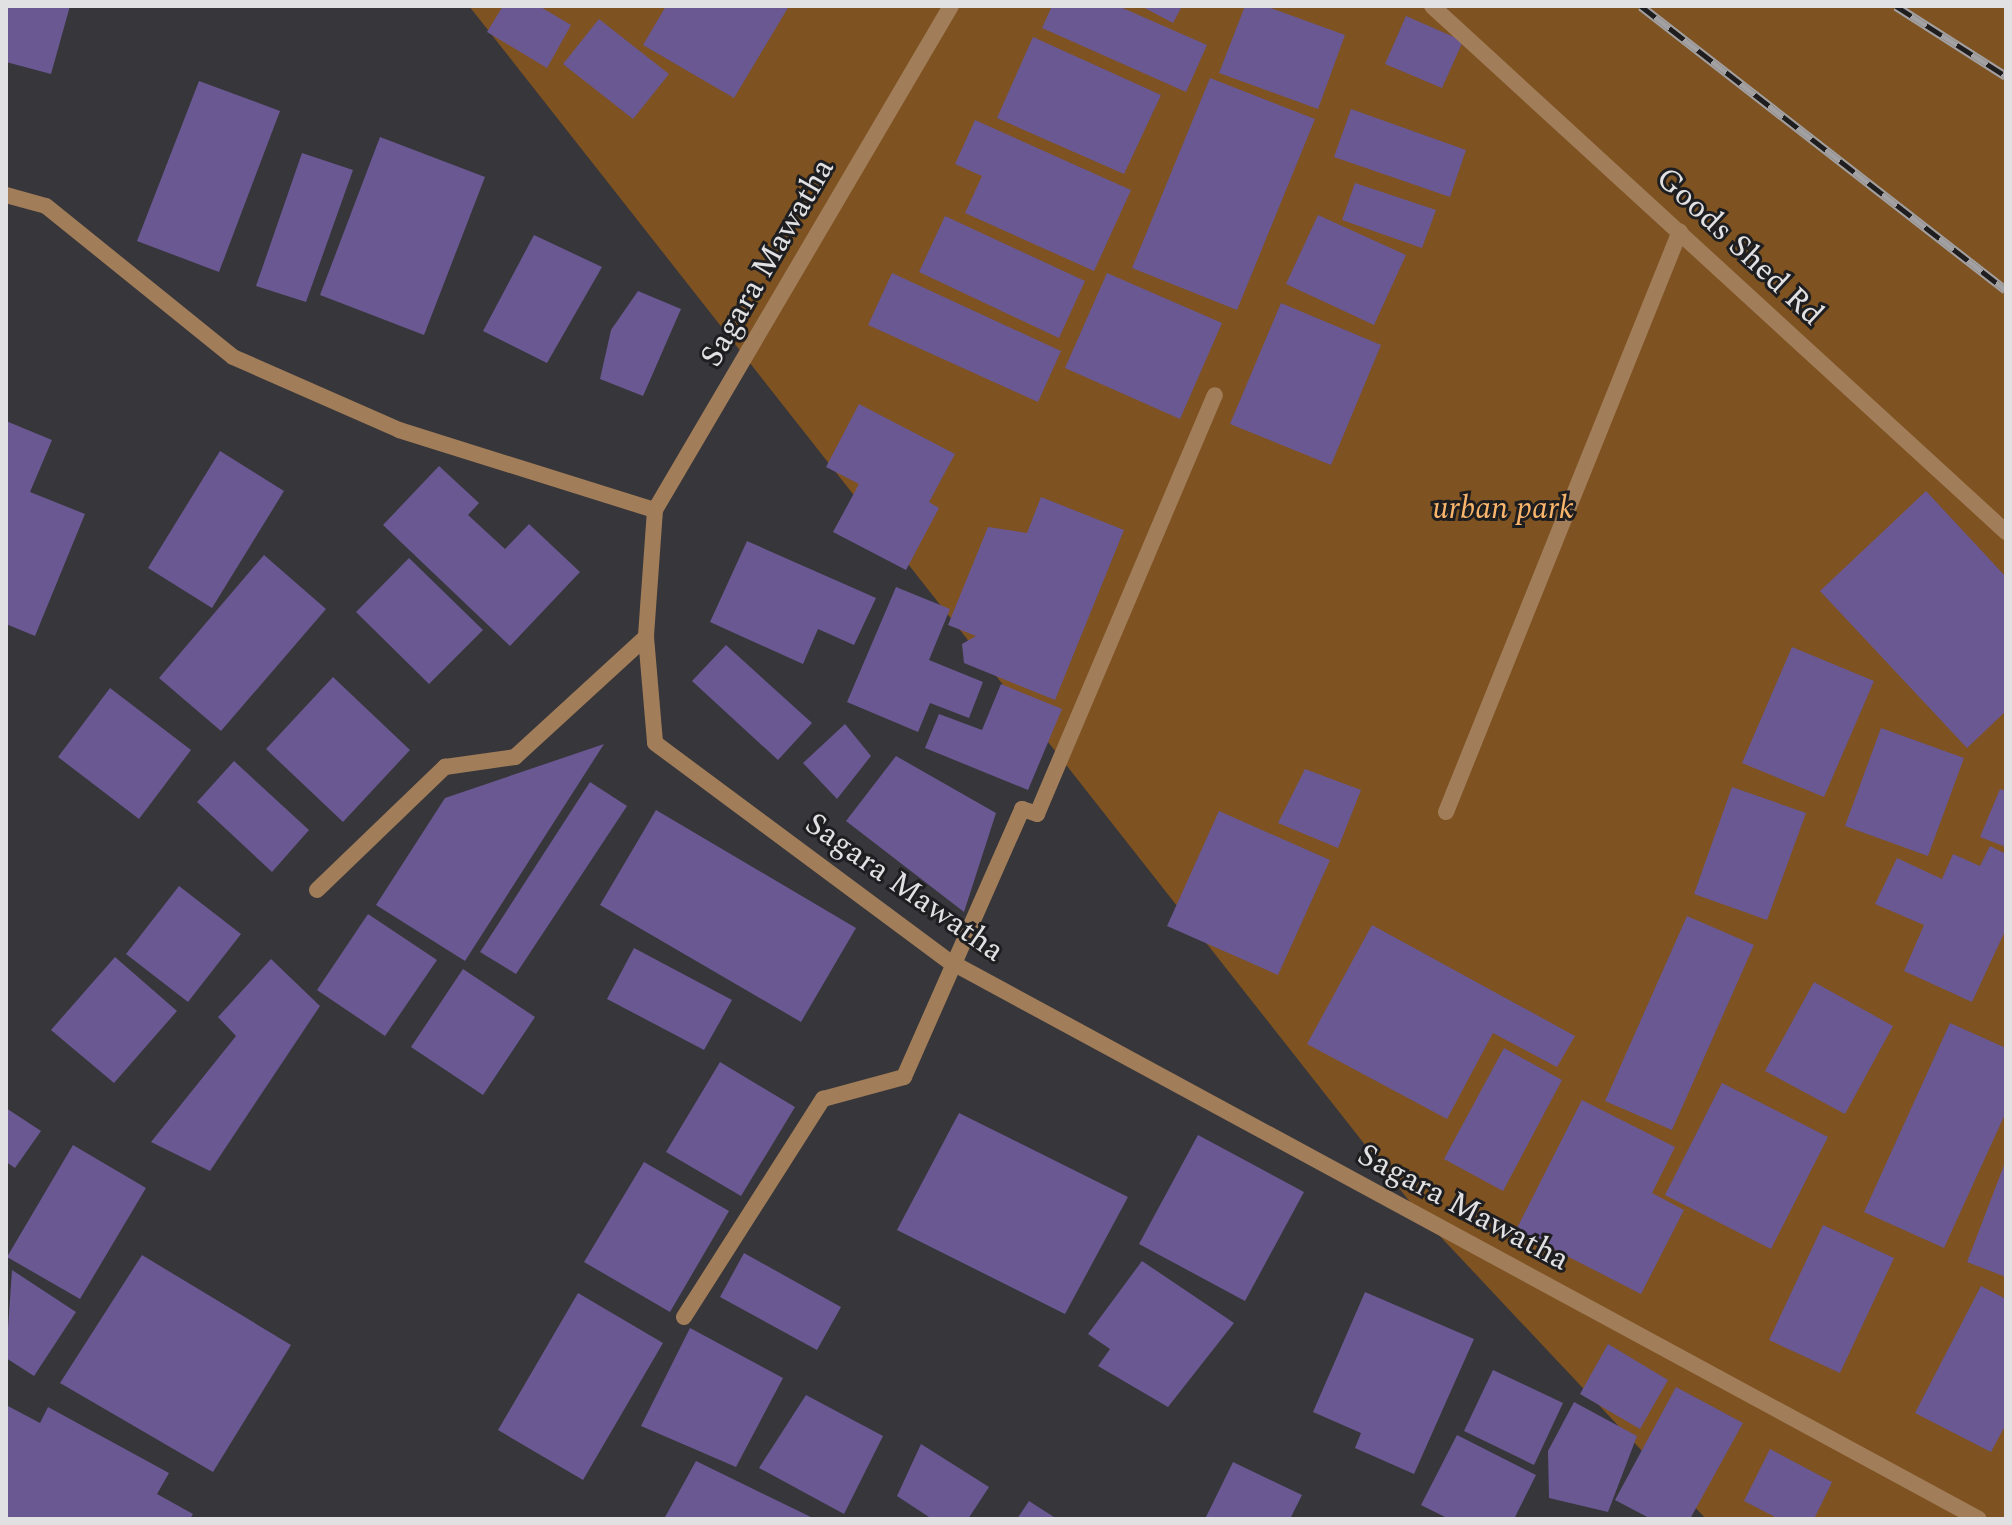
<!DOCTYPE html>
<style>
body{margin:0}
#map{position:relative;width:2012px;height:1525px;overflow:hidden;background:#37363a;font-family:Spectral,serif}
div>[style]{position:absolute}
.green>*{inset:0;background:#7e5221}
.building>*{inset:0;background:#6a5892}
.street>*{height:16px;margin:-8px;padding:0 8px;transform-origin:8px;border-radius:8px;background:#a17d59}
.rail>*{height:9px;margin-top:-4.5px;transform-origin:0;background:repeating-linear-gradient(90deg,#1e1e20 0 18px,#a1a0a3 0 36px);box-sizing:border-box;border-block:2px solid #a1a0a3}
span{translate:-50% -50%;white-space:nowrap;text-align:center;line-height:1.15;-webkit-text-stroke:6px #1e1e20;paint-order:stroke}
.street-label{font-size:32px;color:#e1e0e3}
.park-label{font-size:32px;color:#fab56c;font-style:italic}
.frame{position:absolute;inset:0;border:8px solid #e1e0e3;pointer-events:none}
</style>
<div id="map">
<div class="green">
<div style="clip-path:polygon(469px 6px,2006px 6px,2006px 1519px,1706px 1519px,1421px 1216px)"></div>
</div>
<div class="building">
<div style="clip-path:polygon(6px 6px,70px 6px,51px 74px,6px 62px)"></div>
<div style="clip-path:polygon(503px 6px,539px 6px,571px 25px,547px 68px,487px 32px)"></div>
<div style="clip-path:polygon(666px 6px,789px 6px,734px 98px,643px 45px)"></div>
<div style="clip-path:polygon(1052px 6px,1118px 6px,1207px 45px,1186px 92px,1042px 28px)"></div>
<div style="clip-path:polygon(1141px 6px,1182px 6px,1173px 23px)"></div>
<div style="clip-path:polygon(1245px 6px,1265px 6px,1345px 35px,1318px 109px,1219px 73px)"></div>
<div style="clip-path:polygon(1406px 16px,1463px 41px,1442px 88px,1385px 64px)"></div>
<div style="clip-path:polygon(599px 19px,669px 74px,633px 119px,563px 64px)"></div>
<div style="clip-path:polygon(1033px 37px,1161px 95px,1124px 174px,997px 118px)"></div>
<div style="clip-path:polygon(1210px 78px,1315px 119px,1237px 310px,1132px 268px)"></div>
<div style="clip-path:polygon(199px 81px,280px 111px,219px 272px,137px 241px)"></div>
<div style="clip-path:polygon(1351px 109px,1466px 150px,1450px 197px,1334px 157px)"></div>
<div style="clip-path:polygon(975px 120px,1131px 190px,1094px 271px,965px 213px,982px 176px,955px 164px)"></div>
<div style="clip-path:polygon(380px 137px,485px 177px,424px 335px,320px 295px)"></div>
<div style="clip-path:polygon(302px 153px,353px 170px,306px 302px,256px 286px)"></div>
<div style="clip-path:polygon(1355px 183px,1436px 210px,1422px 248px,1342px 220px)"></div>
<div style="clip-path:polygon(1318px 215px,1406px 255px,1374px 325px,1286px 284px)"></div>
<div style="clip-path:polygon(945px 216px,1085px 281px,1059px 338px,919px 272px)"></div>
<div style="clip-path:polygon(534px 235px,602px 267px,547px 363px,483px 331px)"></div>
<div style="clip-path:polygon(892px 273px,1061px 351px,1038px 402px,868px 325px)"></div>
<div style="clip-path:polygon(1107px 273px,1222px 323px,1180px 419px,1065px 368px)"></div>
<div style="clip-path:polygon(638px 291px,681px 309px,643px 396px,600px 379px,611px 330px)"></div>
<div style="clip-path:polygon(1281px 303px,1381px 345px,1331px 465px,1230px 424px)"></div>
<div style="clip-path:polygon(859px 404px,955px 454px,929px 502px,939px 508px,906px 570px,833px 532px,859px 484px,826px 467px)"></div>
<div style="clip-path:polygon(6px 421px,52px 440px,30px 492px,85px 514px,35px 636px,6px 624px)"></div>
<div style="clip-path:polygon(220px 451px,284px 491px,212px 608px,148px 568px)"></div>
<div style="clip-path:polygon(439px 466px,479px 503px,468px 515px,505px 549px,529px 524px,580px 572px,510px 646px,383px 525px)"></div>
<div style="clip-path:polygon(1926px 491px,2006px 577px,2006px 711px,1967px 748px,1820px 591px)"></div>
<div style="clip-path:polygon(1041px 497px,1124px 530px,1055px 700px,964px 663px,962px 644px,976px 636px,948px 625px,988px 527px,1027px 533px)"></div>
<div style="clip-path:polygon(747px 541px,876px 598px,854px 645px,818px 629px,803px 664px,710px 622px)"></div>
<div style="clip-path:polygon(264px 555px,326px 609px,221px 731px,159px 678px)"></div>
<div style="clip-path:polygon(409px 558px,483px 630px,429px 684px,356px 612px)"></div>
<div style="clip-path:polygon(896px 587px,950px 609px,929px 660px,983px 682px,969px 718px,930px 703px,918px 732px,847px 702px)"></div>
<div style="clip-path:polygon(726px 645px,812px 723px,778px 760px,692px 681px)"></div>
<div style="clip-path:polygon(1792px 647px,1874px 681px,1824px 797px,1742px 763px)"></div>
<div style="clip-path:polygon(333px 677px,410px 750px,343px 822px,266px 749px)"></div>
<div style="clip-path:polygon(1001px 684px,1062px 709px,1028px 790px,925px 748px,939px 714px,982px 730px)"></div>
<div style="clip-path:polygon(110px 688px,191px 750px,139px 819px,58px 757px)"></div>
<div style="clip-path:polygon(845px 724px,871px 756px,837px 799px,803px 763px)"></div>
<div style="clip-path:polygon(1881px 728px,1964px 758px,1928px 856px,1845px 826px)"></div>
<div style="clip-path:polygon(604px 744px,465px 961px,376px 905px,445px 798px)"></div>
<div style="clip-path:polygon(896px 756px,996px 813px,964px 912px,846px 821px)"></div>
<div style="clip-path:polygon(234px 761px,309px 830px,272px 872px,197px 802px)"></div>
<div style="clip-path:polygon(1305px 769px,1361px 790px,1338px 848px,1278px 823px)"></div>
<div style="clip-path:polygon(590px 782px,627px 806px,516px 974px,480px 952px)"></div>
<div style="clip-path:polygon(1732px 787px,1806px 813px,1767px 920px,1694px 894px)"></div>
<div style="clip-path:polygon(2000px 789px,2006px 791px,2006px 847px,1980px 837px)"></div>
<div style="clip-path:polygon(656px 810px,856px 928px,801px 1022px,600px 905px)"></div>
<div style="clip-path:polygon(1219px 811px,1330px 860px,1278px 975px,1167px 926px)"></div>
<div style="clip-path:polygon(1990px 846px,2006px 854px,2006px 929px,1972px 1002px,1904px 971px,1924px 925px,1875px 904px,1897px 858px,1942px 879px,1953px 854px,1980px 866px)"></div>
<div style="clip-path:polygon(179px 886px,241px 934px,188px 1002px,126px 954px)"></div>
<div style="clip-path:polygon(368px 914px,437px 960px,385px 1036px,317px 990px)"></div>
<div style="clip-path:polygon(1687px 916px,1754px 945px,1672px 1130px,1605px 1101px)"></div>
<div style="clip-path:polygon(1372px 925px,1575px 1036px,1557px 1067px,1493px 1033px,1447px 1119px,1307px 1044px)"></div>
<div style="clip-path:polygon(634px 948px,732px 1000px,704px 1050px,607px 999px)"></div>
<div style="clip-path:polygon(115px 957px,177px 1011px,114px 1083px,51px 1030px)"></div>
<div style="clip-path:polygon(271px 959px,320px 1006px,210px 1171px,151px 1142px,236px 1036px,218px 1017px)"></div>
<div style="clip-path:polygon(463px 969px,535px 1017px,483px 1095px,411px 1047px)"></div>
<div style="clip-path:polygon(1814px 982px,1893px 1026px,1845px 1114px,1765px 1071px)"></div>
<div style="clip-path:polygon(1950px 1023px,2006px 1048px,2006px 1112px,1944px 1248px,1864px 1212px)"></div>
<div style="clip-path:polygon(1504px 1048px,1562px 1080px,1503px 1191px,1444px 1159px)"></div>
<div style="clip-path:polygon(720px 1062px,795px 1107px,741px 1196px,666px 1152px)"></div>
<div style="clip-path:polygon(1722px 1083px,1828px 1137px,1771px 1249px,1665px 1195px)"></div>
<div style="clip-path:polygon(1582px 1100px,1675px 1147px,1652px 1193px,1684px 1210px,1641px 1294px,1516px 1230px)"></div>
<div style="clip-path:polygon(6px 1108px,41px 1131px,15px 1168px,6px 1162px)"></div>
<div style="clip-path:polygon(959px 1113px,1128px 1197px,1065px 1314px,897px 1230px)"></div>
<div style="clip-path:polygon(1198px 1135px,1304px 1192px,1245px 1301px,1139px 1244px)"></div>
<div style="clip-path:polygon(73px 1145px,146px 1188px,80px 1299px,7px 1257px)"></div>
<div style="clip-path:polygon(2006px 1160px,2006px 1277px,1967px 1262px)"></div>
<div style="clip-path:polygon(644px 1162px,729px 1211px,670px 1312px,584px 1262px)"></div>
<div style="clip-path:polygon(1823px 1225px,1894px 1258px,1840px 1373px,1769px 1340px)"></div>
<div style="clip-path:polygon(744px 1253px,841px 1307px,817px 1350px,720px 1297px)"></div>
<div style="clip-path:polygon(142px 1255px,291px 1345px,213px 1472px,60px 1383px)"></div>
<div style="clip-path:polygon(1142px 1261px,1234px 1323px,1168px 1407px,1098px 1366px,1110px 1349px,1088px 1334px)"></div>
<div style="clip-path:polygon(12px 1270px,76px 1312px,34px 1376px,6px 1358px)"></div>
<div style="clip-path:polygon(1981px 1286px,2006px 1299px,2006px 1424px,1991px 1452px,1915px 1413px)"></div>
<div style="clip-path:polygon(1365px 1292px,1474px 1339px,1414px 1474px,1355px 1448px,1361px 1433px,1313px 1412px)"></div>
<div style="clip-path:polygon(578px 1293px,663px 1343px,583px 1480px,498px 1430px)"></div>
<div style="clip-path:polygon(690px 1328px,783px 1378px,736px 1467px,641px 1426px)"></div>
<div style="clip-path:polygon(1608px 1344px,1668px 1380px,1640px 1429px,1580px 1394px)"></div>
<div style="clip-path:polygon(1493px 1370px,1563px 1403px,1534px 1465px,1464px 1431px)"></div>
<div style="clip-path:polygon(1676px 1387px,1743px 1423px,1690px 1519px,1651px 1519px,1615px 1500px)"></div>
<div style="clip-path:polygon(806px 1395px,883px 1436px,844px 1514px,759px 1468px)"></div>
<div style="clip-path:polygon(1574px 1402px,1637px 1436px,1608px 1512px,1549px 1498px,1548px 1451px)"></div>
<div style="clip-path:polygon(6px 1405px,40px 1423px,48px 1407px,169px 1473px,157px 1494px,193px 1514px,190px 1519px,6px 1519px)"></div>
<div style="clip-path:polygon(1457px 1435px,1536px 1475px,1514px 1519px,1449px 1519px,1421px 1505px)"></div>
<div style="clip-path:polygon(921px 1444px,989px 1487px,968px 1519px,932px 1519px,897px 1496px)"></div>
<div style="clip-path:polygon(1770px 1449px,1832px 1482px,1814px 1519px,1779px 1519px,1744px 1501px)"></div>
<div style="clip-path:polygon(696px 1461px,815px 1519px,664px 1519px)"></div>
<div style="clip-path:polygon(1233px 1462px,1302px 1495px,1290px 1519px,1205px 1519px)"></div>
<div style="clip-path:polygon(1029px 1501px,1057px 1519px,1017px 1519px)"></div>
</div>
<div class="street">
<div style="left:951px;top:6px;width:584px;rotate:120.43deg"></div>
<div style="left:655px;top:510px;width:127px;rotate:94.1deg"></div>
<div style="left:646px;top:637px;width:106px;rotate:85.1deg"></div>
<div style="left:655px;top:743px;width:366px;rotate:36.6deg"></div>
<div style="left:949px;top:961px;width:1171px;rotate:28.45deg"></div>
<div style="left:1432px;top:6px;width:779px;rotate:42.5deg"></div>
<div style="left:6px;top:195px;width:41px;rotate:15.4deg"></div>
<div style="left:46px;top:206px;width:240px;rotate:38.9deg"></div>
<div style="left:233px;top:357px;width:181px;rotate:23.7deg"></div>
<div style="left:399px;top:430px;width:268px;rotate:17.4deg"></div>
<div style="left:1446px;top:812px;width:626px;rotate:-68.06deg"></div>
<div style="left:317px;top:890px;width:178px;rotate:-43.9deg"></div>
<div style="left:445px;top:767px;width:71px;rotate:-8.1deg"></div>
<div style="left:515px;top:757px;width:178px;rotate:-42.5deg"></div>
<div style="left:684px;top:1317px;width:259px;rotate:-57.5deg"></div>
<div style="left:823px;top:1099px;width:84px;rotate:-15.2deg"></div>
<div style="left:904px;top:1077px;width:293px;rotate:-66.2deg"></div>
<div style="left:1022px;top:809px;width:16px;rotate:18deg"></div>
<div style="left:1037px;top:814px;width:455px;rotate:-67deg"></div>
</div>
<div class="rail">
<div style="left:1641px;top:6px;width:462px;rotate:37.9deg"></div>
<div style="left:1896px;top:6px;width:130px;rotate:32.5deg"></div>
</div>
<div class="street-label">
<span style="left:1739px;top:247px;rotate:43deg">Goods Shed Rd</span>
<span style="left:768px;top:263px;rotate:-60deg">Sagara Mawatha</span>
<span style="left:904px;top:888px;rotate:35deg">Sagara Mawatha</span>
<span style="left:1463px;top:1208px;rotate:28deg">Sagara Mawatha</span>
</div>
<div class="park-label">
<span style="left:1503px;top:509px">urban park</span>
</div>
<div class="frame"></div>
</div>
